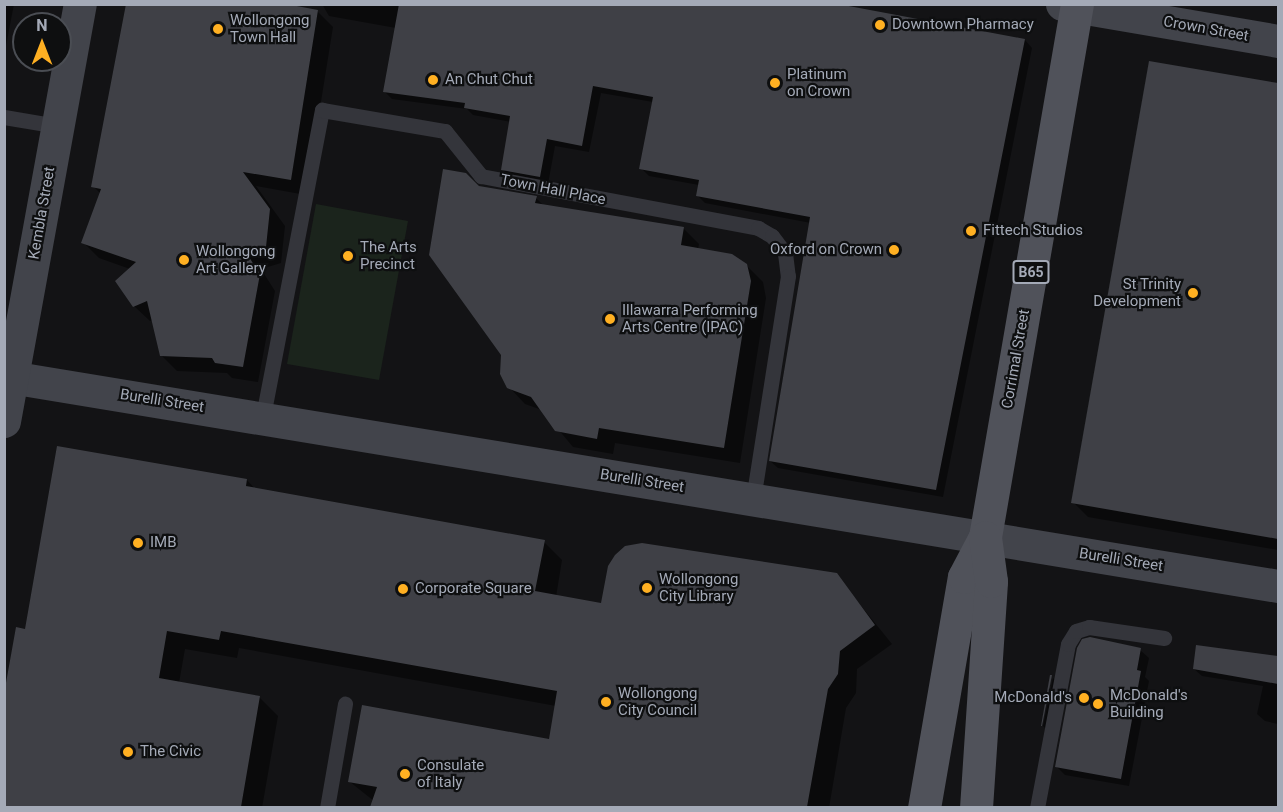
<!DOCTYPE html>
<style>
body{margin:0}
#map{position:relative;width:1283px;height:812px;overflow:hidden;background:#131315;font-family:Roboto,sans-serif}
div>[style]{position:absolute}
.green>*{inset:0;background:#1b241c}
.shadow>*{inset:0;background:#0007}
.building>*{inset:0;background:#3f4046}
.lane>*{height:15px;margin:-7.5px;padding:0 7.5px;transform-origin:7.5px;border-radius:7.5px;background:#34353b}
.secondary>*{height:33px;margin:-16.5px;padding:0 16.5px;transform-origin:16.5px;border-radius:16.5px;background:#42444b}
.primary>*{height:33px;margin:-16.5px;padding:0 16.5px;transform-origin:16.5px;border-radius:16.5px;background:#50525a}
.dots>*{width:16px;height:16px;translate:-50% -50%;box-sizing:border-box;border:3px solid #0e0f10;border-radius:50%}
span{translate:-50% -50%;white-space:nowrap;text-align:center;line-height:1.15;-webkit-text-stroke:4.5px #0e0f10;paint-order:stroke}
.shield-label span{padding:2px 4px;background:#0e0f10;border:2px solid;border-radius:4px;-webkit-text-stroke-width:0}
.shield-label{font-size:14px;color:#a4aab7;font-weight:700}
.poi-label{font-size:15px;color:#a4aab7}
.left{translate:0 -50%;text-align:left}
.right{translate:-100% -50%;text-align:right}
.street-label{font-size:15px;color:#a4aab7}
.frame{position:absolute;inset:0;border:6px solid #a4aab7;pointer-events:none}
.north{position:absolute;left:12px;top:12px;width:60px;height:60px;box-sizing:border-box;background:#0e0f10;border:2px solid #4a4d53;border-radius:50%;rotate:0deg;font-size:16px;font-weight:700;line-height:24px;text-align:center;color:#a4aab7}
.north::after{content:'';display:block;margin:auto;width:21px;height:27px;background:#ffb022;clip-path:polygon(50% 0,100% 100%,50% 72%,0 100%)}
</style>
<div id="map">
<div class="green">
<div style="clip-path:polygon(316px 204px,408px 221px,379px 380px,287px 364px)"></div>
</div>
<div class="shadow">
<div style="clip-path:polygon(4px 4px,14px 4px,4px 56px)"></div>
<div style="clip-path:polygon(322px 4px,827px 4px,1025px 40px,1032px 48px,943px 497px,778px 468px,770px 461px,811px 223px,705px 203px,698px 196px,699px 185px,649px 176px,641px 168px,653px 102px,601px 93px,589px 152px,555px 146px,548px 184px,510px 177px,502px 169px,511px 122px,473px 115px,467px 109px,392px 99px,385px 92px,396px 28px,329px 16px)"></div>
<div style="clip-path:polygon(317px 11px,333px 27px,306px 195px,256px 186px,285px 226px,281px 263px,261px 269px,275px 291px,258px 382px,232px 378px,227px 373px,177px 371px,161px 355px,153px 320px,150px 321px,134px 306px,130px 269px,99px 258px,83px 242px,101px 194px,93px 186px)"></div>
<div style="clip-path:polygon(1151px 62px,1278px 85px,1278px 550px,1088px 517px,1073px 502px)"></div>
<div style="clip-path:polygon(478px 187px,536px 198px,544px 206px,683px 228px,699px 244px,698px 249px,746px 265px,763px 282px,766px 298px,740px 463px,615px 443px,613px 454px,573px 447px,542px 410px,525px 404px,509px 387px)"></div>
<div style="clip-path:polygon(247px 480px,256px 490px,544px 542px,562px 560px,556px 597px,602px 605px,836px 575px,892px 644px,857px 669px,856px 693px,846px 708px,829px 808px,372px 808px,374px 801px,350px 782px,550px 741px,556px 706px,239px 648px,237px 658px,185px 649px,179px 683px,259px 697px,278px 716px,262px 808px,4px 808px,4px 703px,27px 630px)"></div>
<div style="clip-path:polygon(1197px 647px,1278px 657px,1278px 724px,1265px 721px,1257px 714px,1263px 686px,1202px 676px,1194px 669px)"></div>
<div style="clip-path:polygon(1140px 650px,1149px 658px,1145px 677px,1149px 681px,1129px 786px,1065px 775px,1056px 766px)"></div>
<div style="clip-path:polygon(1053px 678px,1060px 685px,1051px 734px,1043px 726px)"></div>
</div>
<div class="building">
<div style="clip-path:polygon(126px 4px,286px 4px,318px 10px,291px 180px,243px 172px,270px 209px,266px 247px,247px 254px,260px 274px,243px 367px,215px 363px,212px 358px,160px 356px,147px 301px,133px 307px,115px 281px,136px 262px,81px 243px,101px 189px,91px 187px)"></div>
<div style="clip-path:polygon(399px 4px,838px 4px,1025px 39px,936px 490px,769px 461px,810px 217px,696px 196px,699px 180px,639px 169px,653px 97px,593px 86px,582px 146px,547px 139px,540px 177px,501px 170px,510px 116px,464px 108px,465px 103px,383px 92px)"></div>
<div style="clip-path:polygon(1149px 61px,1278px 83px,1278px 539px,1071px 503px)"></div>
<div style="clip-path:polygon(443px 169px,466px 173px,479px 186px,537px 196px,535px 203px,684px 227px,681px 245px,732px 254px,747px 264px,751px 281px,724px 448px,599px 428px,597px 439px,555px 431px,531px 397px,507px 388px,500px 374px,501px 355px,429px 255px)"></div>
<div style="clip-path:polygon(57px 446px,247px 479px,246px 486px,545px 540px,535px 591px,601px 603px,608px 566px,615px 555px,625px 546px,642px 543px,837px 573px,875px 625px,840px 651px,838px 674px,828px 689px,807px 807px,370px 807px,377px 787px,348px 782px,362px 705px,549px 739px,557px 691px,221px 631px,219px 640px,167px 631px,159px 678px,260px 696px,241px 807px,4px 807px,4px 694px,16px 627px,25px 629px)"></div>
<div style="clip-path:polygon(1090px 637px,1141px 648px,1137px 670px,1141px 671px,1121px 779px,1055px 767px,1077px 648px,1082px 639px)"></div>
<div style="clip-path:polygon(1196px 645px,1278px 656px,1278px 684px,1193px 669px)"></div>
<div style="clip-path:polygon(1050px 675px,1052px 675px,1042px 726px,1041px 726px)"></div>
</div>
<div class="lane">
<div style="left:4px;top:117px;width:55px;rotate:9.5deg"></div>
<div style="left:263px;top:416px;width:312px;rotate:-79.1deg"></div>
<div style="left:322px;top:110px;width:125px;rotate:9.7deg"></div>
<div style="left:445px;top:131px;width:58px;rotate:51.3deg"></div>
<div style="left:481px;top:176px;width:282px;rotate:10.6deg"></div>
<div style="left:758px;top:228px;width:16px;rotate:30deg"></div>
<div style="left:772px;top:236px;width:21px;rotate:53deg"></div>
<div style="left:785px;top:253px;width:23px;rotate:83deg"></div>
<div style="left:788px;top:276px;width:226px;rotate:98.9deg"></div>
<div style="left:327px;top:808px;width:106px;rotate:-80.2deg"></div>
<div style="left:1037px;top:808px;width:167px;rotate:-79.3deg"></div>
<div style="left:1068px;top:644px;width:15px;rotate:-58deg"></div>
<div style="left:1076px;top:631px;width:14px;rotate:-17deg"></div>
<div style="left:1089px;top:627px;width:76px;rotate:8.3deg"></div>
</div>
<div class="secondary">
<div style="left:1062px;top:4px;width:219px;rotate:9.7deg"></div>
<div style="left:4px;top:376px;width:1291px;rotate:9.36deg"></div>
<div style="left:4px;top:421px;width:424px;rotate:-79.7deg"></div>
</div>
<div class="primary">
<div style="left:924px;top:808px;width:234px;rotate:-80.2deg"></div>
<div style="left:964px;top:577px;width:45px;rotate:-62.3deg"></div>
<div style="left:985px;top:537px;width:541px;rotate:-80.21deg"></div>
<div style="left:976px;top:808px;width:227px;rotate:-86.2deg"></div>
<div style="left:991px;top:581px;width:44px;rotate:-97.8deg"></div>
</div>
<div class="dots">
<div style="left:880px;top:25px;background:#ffb022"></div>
<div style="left:218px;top:29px;background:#ffb022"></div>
<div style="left:433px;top:80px;background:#ffb022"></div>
<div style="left:775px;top:83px;background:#ffb022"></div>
<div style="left:971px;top:231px;background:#ffb022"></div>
<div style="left:894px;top:250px;background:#ffb022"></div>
<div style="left:348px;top:256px;background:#ffb022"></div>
<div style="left:184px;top:260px;background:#ffb022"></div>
<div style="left:1193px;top:293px;background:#ffb022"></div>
<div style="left:610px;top:319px;background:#ffb022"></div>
<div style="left:138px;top:543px;background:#ffb022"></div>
<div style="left:647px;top:588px;background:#ffb022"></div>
<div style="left:403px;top:589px;background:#ffb022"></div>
<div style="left:1084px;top:698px;background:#ffb022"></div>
<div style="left:606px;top:702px;background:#ffb022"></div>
<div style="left:1098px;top:704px;background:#ffb022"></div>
<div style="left:128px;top:752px;background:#ffb022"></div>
<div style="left:405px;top:774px;background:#ffb022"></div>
</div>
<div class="shield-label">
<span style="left:1031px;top:272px">B65</span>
</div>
<div class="poi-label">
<span class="left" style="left:230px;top:29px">Wollongong<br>Town Hall</span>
<span class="left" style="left:892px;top:25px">Downtown Pharmacy</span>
<span class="left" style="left:787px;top:83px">Platinum<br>on Crown</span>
<span class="left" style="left:445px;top:80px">An Chut Chut</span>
<span class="left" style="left:983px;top:231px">Fittech Studios</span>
<span class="left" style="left:360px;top:256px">The Arts<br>Precinct</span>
<span class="right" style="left:882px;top:250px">Oxford on Crown</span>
<span class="left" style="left:196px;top:260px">Wollongong<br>Art Gallery</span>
<span class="right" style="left:1181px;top:293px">St Trinity<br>Development</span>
<span class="left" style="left:622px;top:319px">Illawarra Performing<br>Arts Centre (IPAC)</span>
<span class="left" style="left:150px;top:543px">IMB</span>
<span class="left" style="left:659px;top:588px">Wollongong<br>City Library</span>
<span class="left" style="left:415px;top:589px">Corporate Square</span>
<span class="left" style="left:618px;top:702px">Wollongong<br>City Council</span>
<span class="left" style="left:1110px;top:704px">McDonald's<br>Building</span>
<span class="right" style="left:1072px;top:698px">McDonald's</span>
<span class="left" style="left:140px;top:752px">The Civic</span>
<span class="left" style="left:417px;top:774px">Consulate<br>of Italy</span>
</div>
<div class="street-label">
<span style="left:1206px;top:29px;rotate:10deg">Crown Street</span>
<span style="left:553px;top:190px;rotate:11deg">Town Hall Place</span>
<span style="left:42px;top:213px;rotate:-80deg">Kembla Street</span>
<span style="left:1016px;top:359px;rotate:-80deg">Corrimal Street</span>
<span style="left:162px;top:401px;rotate:9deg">Burelli Street</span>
<span style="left:642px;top:481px;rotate:9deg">Burelli Street</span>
<span style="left:1121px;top:560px;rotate:9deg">Burelli Street</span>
</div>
<div class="frame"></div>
<div class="north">N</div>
</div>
